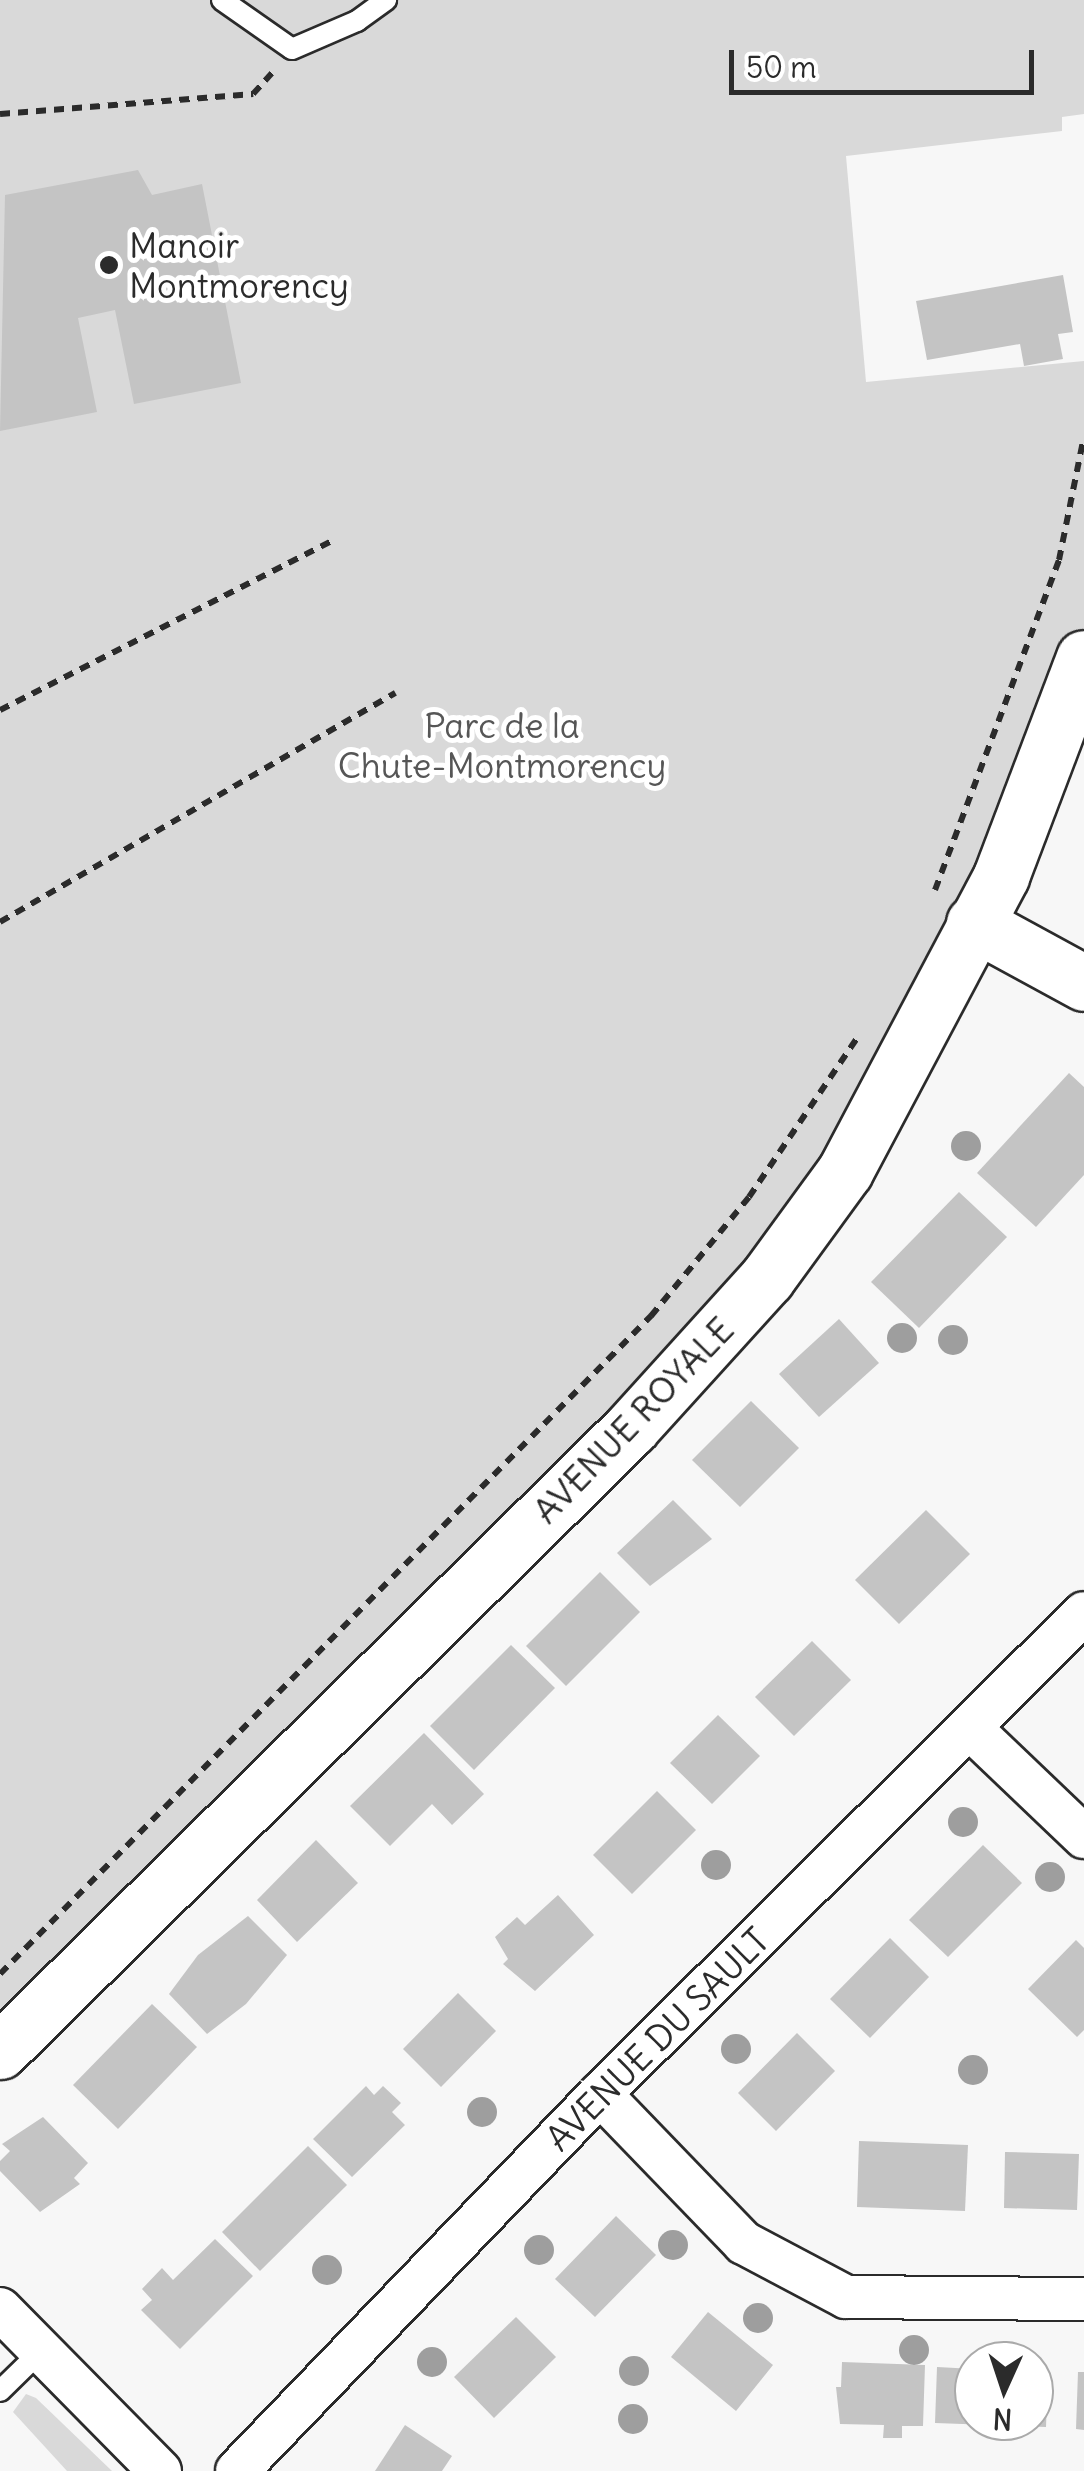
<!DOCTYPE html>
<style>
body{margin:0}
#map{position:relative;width:1084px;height:2471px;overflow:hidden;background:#f7f7f7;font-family:Delius,sans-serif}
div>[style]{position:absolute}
.green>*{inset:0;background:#d9d9d9}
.building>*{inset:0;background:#c4c4c4}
.path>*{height:6px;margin-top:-3px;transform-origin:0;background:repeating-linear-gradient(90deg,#2b2b2b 0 10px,transparent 0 18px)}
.roads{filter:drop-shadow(2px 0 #2b2b2b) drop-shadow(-2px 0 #2b2b2b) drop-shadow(0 2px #2b2b2b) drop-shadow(0 -2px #2b2b2b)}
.lane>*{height:20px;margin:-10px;padding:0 10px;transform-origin:10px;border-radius:10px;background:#fff}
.street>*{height:42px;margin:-21px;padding:0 21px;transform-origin:21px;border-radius:21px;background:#fff}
.secondary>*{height:55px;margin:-27.5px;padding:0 27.5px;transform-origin:27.5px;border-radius:27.5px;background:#fff}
.trees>*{width:30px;height:30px;margin:-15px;border-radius:50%;background:#9e9e9e}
.dots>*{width:28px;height:28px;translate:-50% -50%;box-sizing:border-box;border:5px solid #fff;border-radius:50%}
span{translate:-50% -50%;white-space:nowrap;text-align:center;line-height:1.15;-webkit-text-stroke:10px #fff;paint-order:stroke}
.poi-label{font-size:35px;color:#2b2b2b}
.left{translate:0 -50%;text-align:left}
.park-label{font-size:35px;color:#565656}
.street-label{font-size:35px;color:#2b2b2b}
.north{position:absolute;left:954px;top:2341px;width:100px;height:100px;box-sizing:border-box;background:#fff;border:2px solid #aaa;border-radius:50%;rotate:183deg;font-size:28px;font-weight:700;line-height:40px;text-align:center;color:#2b2b2b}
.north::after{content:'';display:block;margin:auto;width:35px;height:45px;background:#2b2b2b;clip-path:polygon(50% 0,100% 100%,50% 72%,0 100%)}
.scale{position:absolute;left:729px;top:50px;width:305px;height:45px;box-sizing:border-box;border:5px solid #2b2b2b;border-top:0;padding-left:12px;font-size:30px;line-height:35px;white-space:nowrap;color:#2b2b2b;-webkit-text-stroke:8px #fff;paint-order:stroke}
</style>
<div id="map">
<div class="green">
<div style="clip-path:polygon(0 0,1084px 0,1084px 114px,1062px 117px,1062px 131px,846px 156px,866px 382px,1084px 361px,1084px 658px,845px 1171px,0 2051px)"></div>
<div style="clip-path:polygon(26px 2394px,36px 2398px,112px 2471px,67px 2471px,13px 2412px)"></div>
</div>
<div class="building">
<div style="clip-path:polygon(138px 170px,152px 195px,202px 184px,241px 383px,134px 404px,115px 310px,78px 318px,97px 412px,0 431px,5px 195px)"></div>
<div style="clip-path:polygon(1063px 275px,1073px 332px,1058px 334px,1063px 359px,1024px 366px,1020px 344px,927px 360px,916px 301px)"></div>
<div style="clip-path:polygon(1069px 1073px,1084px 1087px,1084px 1175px,1036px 1227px,977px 1173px)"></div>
<div style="clip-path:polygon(959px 1192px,1007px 1237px,919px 1328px,871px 1282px)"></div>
<div style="clip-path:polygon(839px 1319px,879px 1363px,819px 1417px,779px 1374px)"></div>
<div style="clip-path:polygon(751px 1401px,799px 1448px,740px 1507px,692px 1460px)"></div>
<div style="clip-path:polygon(673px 1500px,712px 1539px,650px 1586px,617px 1553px)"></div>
<div style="clip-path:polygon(926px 1510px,970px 1554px,899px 1624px,855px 1580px)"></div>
<div style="clip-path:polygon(600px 1572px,640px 1612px,566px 1686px,526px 1646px)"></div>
<div style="clip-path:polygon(812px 1641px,851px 1680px,794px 1736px,755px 1697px)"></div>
<div style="clip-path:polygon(511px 1645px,555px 1688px,474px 1770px,430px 1726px)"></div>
<div style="clip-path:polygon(718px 1715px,760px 1756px,712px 1804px,670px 1763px)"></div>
<div style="clip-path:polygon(424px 1733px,484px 1794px,452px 1825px,432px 1804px,390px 1846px,350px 1806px)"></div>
<div style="clip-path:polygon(657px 1791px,696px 1830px,632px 1894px,593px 1855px)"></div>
<div style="clip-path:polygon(316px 1840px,358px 1883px,297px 1942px,257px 1900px)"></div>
<div style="clip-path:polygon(983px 1845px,1022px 1883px,948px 1957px,909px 1920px)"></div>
<div style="clip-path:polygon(558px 1895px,594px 1935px,535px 1991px,503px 1964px,508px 1959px,495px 1937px,517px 1917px,525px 1925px)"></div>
<div style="clip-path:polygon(248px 1916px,287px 1955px,246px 2004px,207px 2034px,169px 1994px,198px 1955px)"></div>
<div style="clip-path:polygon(890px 1938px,929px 1977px,870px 2038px,830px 1999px)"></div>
<div style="clip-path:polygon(1076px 1940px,1084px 1948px,1084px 2030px,1077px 2037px,1028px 1989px)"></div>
<div style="clip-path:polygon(458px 1993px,496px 2031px,441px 2087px,403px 2049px)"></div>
<div style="clip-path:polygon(152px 2004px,197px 2047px,118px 2129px,73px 2085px)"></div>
<div style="clip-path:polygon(797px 2033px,835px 2071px,776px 2131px,738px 2093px)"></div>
<div style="clip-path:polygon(366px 2086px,374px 2095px,383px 2086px,401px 2103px,392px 2112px,405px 2125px,352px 2177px,313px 2139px)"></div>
<div style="clip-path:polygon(43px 2117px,88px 2163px,74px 2178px,80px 2184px,40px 2212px,0 2171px,0 2161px,10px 2151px,2px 2144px)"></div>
<div style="clip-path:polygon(859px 2141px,968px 2145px,965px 2211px,857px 2207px)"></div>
<div style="clip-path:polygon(308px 2146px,347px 2185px,260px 2271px,222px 2232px)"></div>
<div style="clip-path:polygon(1005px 2152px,1079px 2154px,1077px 2210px,1004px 2208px)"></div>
<div style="clip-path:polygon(616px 2216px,656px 2255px,595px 2317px,555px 2279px)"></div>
<div style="clip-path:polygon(215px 2239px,253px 2276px,180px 2349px,141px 2310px,152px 2300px,142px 2289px,162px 2268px,173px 2280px)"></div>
<div style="clip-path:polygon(708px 2312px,773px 2365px,736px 2411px,671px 2357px)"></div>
<div style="clip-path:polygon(516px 2317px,556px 2357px,494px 2418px,454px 2377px)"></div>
<div style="clip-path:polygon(842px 2362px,925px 2365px,923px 2426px,902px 2426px,902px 2438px,883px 2438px,884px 2425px,840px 2424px,836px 2387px,841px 2387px)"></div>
<div style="clip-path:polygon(937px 2367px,974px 2369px,974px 2421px,1034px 2421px,1034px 2372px,1048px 2372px,1046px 2427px,935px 2423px)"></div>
<div style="clip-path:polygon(1078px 2372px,1084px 2372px,1084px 2430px,1076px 2429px)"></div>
<div style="clip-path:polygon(405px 2425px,452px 2456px,442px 2471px,375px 2471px)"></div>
</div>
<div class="path">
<div style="left:0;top:114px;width:254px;rotate:-4.5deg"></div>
<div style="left:253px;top:94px;width:30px;rotate:-48deg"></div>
<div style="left:0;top:710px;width:372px;rotate:-27deg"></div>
<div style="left:935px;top:890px;width:353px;rotate:-69.4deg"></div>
<div style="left:1059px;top:560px;width:126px;rotate:-78.6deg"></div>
<div style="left:0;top:922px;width:457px;rotate:-30.1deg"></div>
<div style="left:0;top:1974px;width:926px;rotate:-45.31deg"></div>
<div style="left:651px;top:1316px;width:154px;rotate:-50.5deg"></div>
<div style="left:749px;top:1197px;width:192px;rotate:-55.8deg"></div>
</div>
<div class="roads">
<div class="lane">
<div style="left:222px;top:0;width:85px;rotate:35deg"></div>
<div style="left:292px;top:49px;width:71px;rotate:-23.3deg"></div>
<div style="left:357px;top:21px;width:36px;rotate:-36deg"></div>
<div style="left:0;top:2391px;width:57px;rotate:-44.3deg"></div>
</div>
<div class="street">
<div style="left:970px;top:1728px;width:158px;rotate:43.7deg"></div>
<div style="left:600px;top:2094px;width:207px;rotate:46deg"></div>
<div style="left:744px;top:2243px;width:115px;rotate:27.9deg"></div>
<div style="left:846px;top:2297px;width:238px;rotate:0.5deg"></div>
<div style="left:0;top:2309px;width:228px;rotate:45.4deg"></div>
<div style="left:237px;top:2471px;width:523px;rotate:-46.08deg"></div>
<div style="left:600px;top:2094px;width:682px;rotate:-44.82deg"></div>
</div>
<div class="secondary">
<div style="left:974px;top:923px;width:125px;rotate:28.6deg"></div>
<div style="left:0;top:2051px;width:887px;rotate:-44.63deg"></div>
<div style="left:631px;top:1428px;width:202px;rotate:-47.8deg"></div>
<div style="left:767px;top:1278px;width:132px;rotate:-53.9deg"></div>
<div style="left:845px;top:1171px;width:334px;rotate:-62.1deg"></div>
<div style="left:1001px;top:876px;width:233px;rotate:-69.2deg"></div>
</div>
</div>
<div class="trees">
<div style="left:966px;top:1146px"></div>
<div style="left:902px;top:1338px"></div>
<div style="left:953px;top:1340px"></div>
<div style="left:963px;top:1822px"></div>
<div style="left:716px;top:1865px"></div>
<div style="left:1050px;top:1877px"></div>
<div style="left:736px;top:2049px"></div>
<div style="left:973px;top:2070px"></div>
<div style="left:482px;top:2112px"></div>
<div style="left:673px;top:2245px"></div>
<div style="left:539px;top:2250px"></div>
<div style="left:327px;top:2270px"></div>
<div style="left:758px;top:2318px"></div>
<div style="left:914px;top:2350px"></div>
<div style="left:432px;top:2362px"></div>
<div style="left:634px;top:2371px"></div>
<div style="left:633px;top:2419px"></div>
</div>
<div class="dots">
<div style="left:109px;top:265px;background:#2b2b2b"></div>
</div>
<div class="poi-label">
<span class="left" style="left:129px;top:265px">Manoir<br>Montmorency</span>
</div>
<div class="park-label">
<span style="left:502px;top:745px">Parc de la<br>Chute-Montmorency</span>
</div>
<div class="street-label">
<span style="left:633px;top:1420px;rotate:-46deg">AVENUE ROYALE</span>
<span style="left:657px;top:2039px;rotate:-45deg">AVENUE DU SAULT</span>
</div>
<div class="north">N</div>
<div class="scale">50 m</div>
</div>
